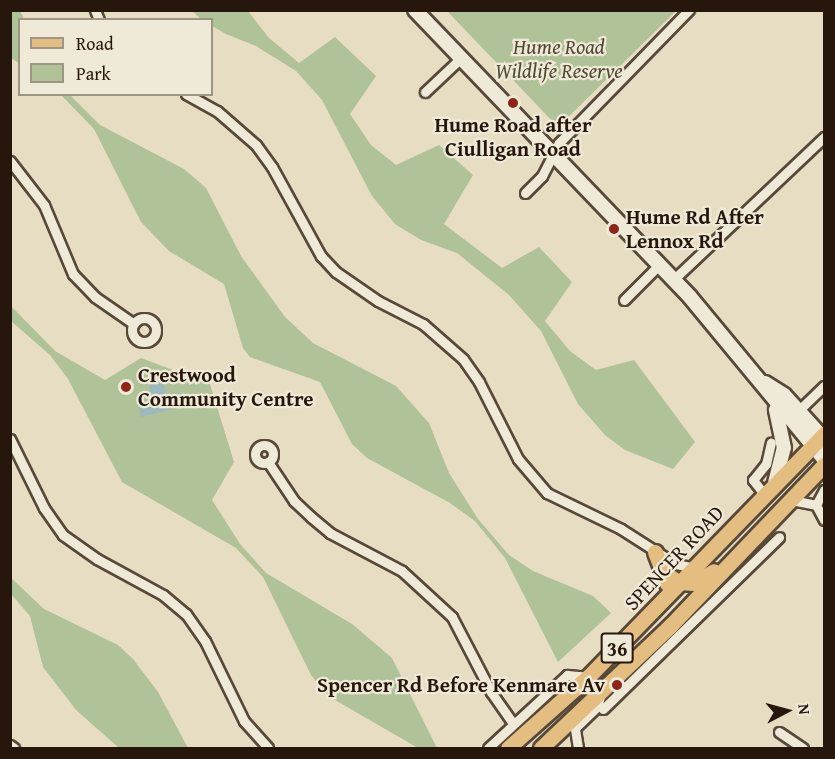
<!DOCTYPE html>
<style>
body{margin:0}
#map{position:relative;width:835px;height:759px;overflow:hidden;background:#e7ddc2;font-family:"Gentium Book Plus",serif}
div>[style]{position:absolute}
.green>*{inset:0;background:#afc298}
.water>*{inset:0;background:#9cb9be}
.roads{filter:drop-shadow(2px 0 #574839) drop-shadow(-2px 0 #574839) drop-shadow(0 2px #574839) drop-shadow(0 -2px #574839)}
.street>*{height:9px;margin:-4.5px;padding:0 4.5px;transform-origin:4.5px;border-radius:4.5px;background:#efe9d7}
.street>.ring{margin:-4.5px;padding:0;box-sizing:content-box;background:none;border:9px solid #efe9d7;border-radius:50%}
.secondary>*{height:14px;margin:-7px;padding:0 7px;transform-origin:7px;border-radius:7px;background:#efe9d7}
.primary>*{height:15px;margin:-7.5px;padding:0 7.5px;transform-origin:7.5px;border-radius:7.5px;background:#e4be81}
.dots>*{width:16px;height:16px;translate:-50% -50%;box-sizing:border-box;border:3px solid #efe9d7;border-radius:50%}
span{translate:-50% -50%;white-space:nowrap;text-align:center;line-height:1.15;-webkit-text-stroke:4.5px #efe9d7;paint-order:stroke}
.shield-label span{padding:2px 4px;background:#efe9d7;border:2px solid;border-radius:4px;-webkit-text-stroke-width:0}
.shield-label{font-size:20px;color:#27160b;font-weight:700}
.park-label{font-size:21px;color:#504a35;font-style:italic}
.poi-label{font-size:21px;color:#27160b;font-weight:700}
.left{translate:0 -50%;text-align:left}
.right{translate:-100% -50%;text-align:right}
.street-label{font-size:21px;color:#27160b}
.frame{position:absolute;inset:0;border:12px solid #27160b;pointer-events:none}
.legend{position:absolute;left:18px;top:18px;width:195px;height:78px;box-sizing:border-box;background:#efe9d7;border:2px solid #9f9585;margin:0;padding:8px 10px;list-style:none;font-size:18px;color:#27160b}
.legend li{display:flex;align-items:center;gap:12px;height:30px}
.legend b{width:30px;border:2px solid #9f9585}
.north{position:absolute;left:757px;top:681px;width:60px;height:60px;-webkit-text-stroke:4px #efe9d7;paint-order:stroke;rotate:84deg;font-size:16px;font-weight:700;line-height:24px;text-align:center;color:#27160b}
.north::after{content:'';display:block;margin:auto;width:21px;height:27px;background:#27160b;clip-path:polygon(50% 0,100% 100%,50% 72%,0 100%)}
</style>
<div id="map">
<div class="green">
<div style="clip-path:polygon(10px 11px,20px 11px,24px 19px,20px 20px,19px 63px,11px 58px)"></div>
<div style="clip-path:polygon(192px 11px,248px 11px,269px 38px,299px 63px,335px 37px,376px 76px,350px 114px,371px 145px,396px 165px,439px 145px,473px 175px,444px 224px,502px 268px,539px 247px,572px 282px,545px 321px,570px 351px,596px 370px,634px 360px,695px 442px,673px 469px,625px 450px,605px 435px,578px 404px,541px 331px,509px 295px,457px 253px,421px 240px,395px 224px,372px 196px,322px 100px,296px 71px,256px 46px,226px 34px,212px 26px,212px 20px,201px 19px)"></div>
<div style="clip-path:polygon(447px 11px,676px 11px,558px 127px)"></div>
<div style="clip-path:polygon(61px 95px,70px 95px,100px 125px,184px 169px,206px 188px,241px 256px,285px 317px,313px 343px,396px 386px,429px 423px,449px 473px,478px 519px,509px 555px,533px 571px,593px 596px,611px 613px,558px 662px,505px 558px,475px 521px,450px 503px,367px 458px,352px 444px,320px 382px,250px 357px,243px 348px,224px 284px,169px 251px,141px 222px,94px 129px)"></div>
<div style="clip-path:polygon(10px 305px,55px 351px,105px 380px,141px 358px,210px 384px,234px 462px,212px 500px,240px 544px,266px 573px,352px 624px,392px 658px,437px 748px,418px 748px,328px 696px,311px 675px,263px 577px,236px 548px,122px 482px,68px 379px,50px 355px,11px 321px)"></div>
<div style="clip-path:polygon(11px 578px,44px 609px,118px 645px,133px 659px,158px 692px,188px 748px,119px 748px,76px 710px,43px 667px,30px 616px,11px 594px)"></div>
</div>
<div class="water">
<div style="clip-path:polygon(162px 381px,167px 394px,181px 393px,184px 406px,141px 417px,138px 403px,152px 399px,149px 385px)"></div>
</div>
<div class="roads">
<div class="street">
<div style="left:95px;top:10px;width:11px;rotate:68deg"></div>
<div style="left:425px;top:92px;width:50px;rotate:-43.4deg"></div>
<div style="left:186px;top:94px;width:35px;rotate:29deg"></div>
<div style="left:217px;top:111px;width:52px;rotate:41.1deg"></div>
<div style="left:256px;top:145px;width:27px;rotate:54deg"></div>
<div style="left:272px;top:167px;width:102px;rotate:61.2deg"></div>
<div style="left:321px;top:256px;width:22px;rotate:47deg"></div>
<div style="left:336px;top:272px;width:51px;rotate:34.6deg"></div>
<div style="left:378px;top:301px;width:51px;rotate:27.1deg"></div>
<div style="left:423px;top:324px;width:53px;rotate:41.2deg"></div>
<div style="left:463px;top:359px;width:28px;rotate:55deg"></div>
<div style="left:479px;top:382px;width:86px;rotate:63.1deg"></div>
<div style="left:518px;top:459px;width:45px;rotate:49.5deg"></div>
<div style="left:547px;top:493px;width:82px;rotate:25.9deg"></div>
<div style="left:621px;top:529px;width:65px;rotate:32.5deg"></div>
<div style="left:676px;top:564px;width:19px;rotate:12deg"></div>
<div style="left:10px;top:161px;width:56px;rotate:52.3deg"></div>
<div style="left:44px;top:205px;width:75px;rotate:67.2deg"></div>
<div style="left:73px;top:274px;width:32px;rotate:46deg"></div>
<div style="left:95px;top:297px;width:47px;rotate:34.7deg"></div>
<div style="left:525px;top:193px;width:24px;rotate:-45deg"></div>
<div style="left:542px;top:176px;width:37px;rotate:-63deg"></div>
<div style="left:559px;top:143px;width:186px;rotate:-45.7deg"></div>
<div style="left:674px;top:279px;width:207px;rotate:-43.4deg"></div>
<div style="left:624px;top:300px;width:51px;rotate:-45deg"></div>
<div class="ring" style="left:132px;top:318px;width:15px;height:15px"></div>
<div style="left:798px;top:411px;width:36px;rotate:-44deg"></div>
<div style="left:10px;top:439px;width:77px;rotate:63.8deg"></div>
<div style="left:44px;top:508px;width:33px;rotate:55deg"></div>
<div style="left:63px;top:535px;width:42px;rotate:35.2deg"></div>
<div style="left:97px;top:559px;width:75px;rotate:28.6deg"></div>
<div style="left:163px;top:595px;width:30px;rotate:40deg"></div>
<div style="left:186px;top:614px;width:33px;rotate:55deg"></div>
<div style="left:205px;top:641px;width:89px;rotate:64deg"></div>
<div style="left:244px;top:721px;width:36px;rotate:48deg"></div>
<div class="ring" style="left:255px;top:445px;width:9px;height:9px"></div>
<div style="left:268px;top:462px;width:47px;rotate:56.3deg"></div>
<div style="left:294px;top:501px;width:23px;rotate:43deg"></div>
<div style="left:311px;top:517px;width:25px;rotate:40deg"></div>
<div style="left:330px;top:533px;width:81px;rotate:27.8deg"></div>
<div style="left:402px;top:571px;width:68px;rotate:42.6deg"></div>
<div style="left:452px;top:617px;width:85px;rotate:62.5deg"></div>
<div style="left:491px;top:692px;width:38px;rotate:55deg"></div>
<div style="left:764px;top:494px;width:18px;rotate:-128deg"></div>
<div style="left:753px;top:480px;width:21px;rotate:-51deg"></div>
<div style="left:766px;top:464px;width:22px;rotate:-77deg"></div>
<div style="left:791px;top:500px;width:25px;rotate:11deg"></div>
<div style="left:816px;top:505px;width:17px;rotate:-62deg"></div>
<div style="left:816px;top:505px;width:17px;rotate:62deg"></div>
<div style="left:603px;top:709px;width:246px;rotate:-44.3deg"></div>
<div style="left:779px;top:732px;width:29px;rotate:34deg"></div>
<div style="left:10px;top:745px;width:5px;rotate:37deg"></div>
<div style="left:488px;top:748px;width:108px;rotate:-42.7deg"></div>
<div style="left:567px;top:675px;width:21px;rotate:5deg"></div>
<div style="left:578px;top:748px;width:20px;rotate:-99deg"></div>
<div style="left:575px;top:728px;width:30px;rotate:-44deg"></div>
<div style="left:597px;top:707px;width:15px;rotate:-74deg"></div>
</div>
<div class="secondary">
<div style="left:415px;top:10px;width:397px;rotate:46.2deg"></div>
<div style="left:690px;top:297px;width:210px;rotate:50.4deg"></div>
<div style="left:765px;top:383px;width:22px;rotate:32deg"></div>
<div style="left:784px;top:395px;width:59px;rotate:47.7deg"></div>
<div style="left:775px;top:483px;width:36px;rotate:-76deg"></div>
<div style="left:784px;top:448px;width:39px;rotate:-102deg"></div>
</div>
<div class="primary">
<div style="left:655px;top:552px;width:34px;rotate:69deg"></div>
<div style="left:666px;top:574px;width:14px;rotate:34deg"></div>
<div style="left:678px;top:582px;width:16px;rotate:4deg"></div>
<div style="left:694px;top:583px;width:23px;rotate:-31deg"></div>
<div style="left:508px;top:748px;width:107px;rotate:-41.6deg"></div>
<div style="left:588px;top:677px;width:339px;rotate:-45.8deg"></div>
<div style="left:541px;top:748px;width:178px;rotate:-43.4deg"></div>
<div style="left:670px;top:626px;width:223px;rotate:-46.3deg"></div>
</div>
</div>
<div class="dots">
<div style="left:513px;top:103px;background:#8f2418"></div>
<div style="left:614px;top:229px;background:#8f2418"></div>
<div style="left:126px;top:387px;background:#8f2418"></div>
<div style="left:617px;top:685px;background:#8f2418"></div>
</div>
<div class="shield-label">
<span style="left:617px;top:648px">36</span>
</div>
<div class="park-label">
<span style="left:559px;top:59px">Hume Road<br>Wildlife Reserve</span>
</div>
<div class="poi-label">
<span style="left:513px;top:137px">Hume Road after<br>Ciulligan Road</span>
<span class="left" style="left:626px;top:229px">Hume Rd After<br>Lennox Rd</span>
<span class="left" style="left:138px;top:387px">Crestwood<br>Community Centre</span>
<span class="right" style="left:605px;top:685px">Spencer Rd Before Kenmare Av</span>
</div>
<div class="street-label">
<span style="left:674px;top:558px;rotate:-47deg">SPENCER ROAD</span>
</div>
<div class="frame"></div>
<ul class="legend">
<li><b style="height:8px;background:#e4be81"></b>Road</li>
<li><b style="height:16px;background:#afc298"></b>Park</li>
</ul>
<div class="north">N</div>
</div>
